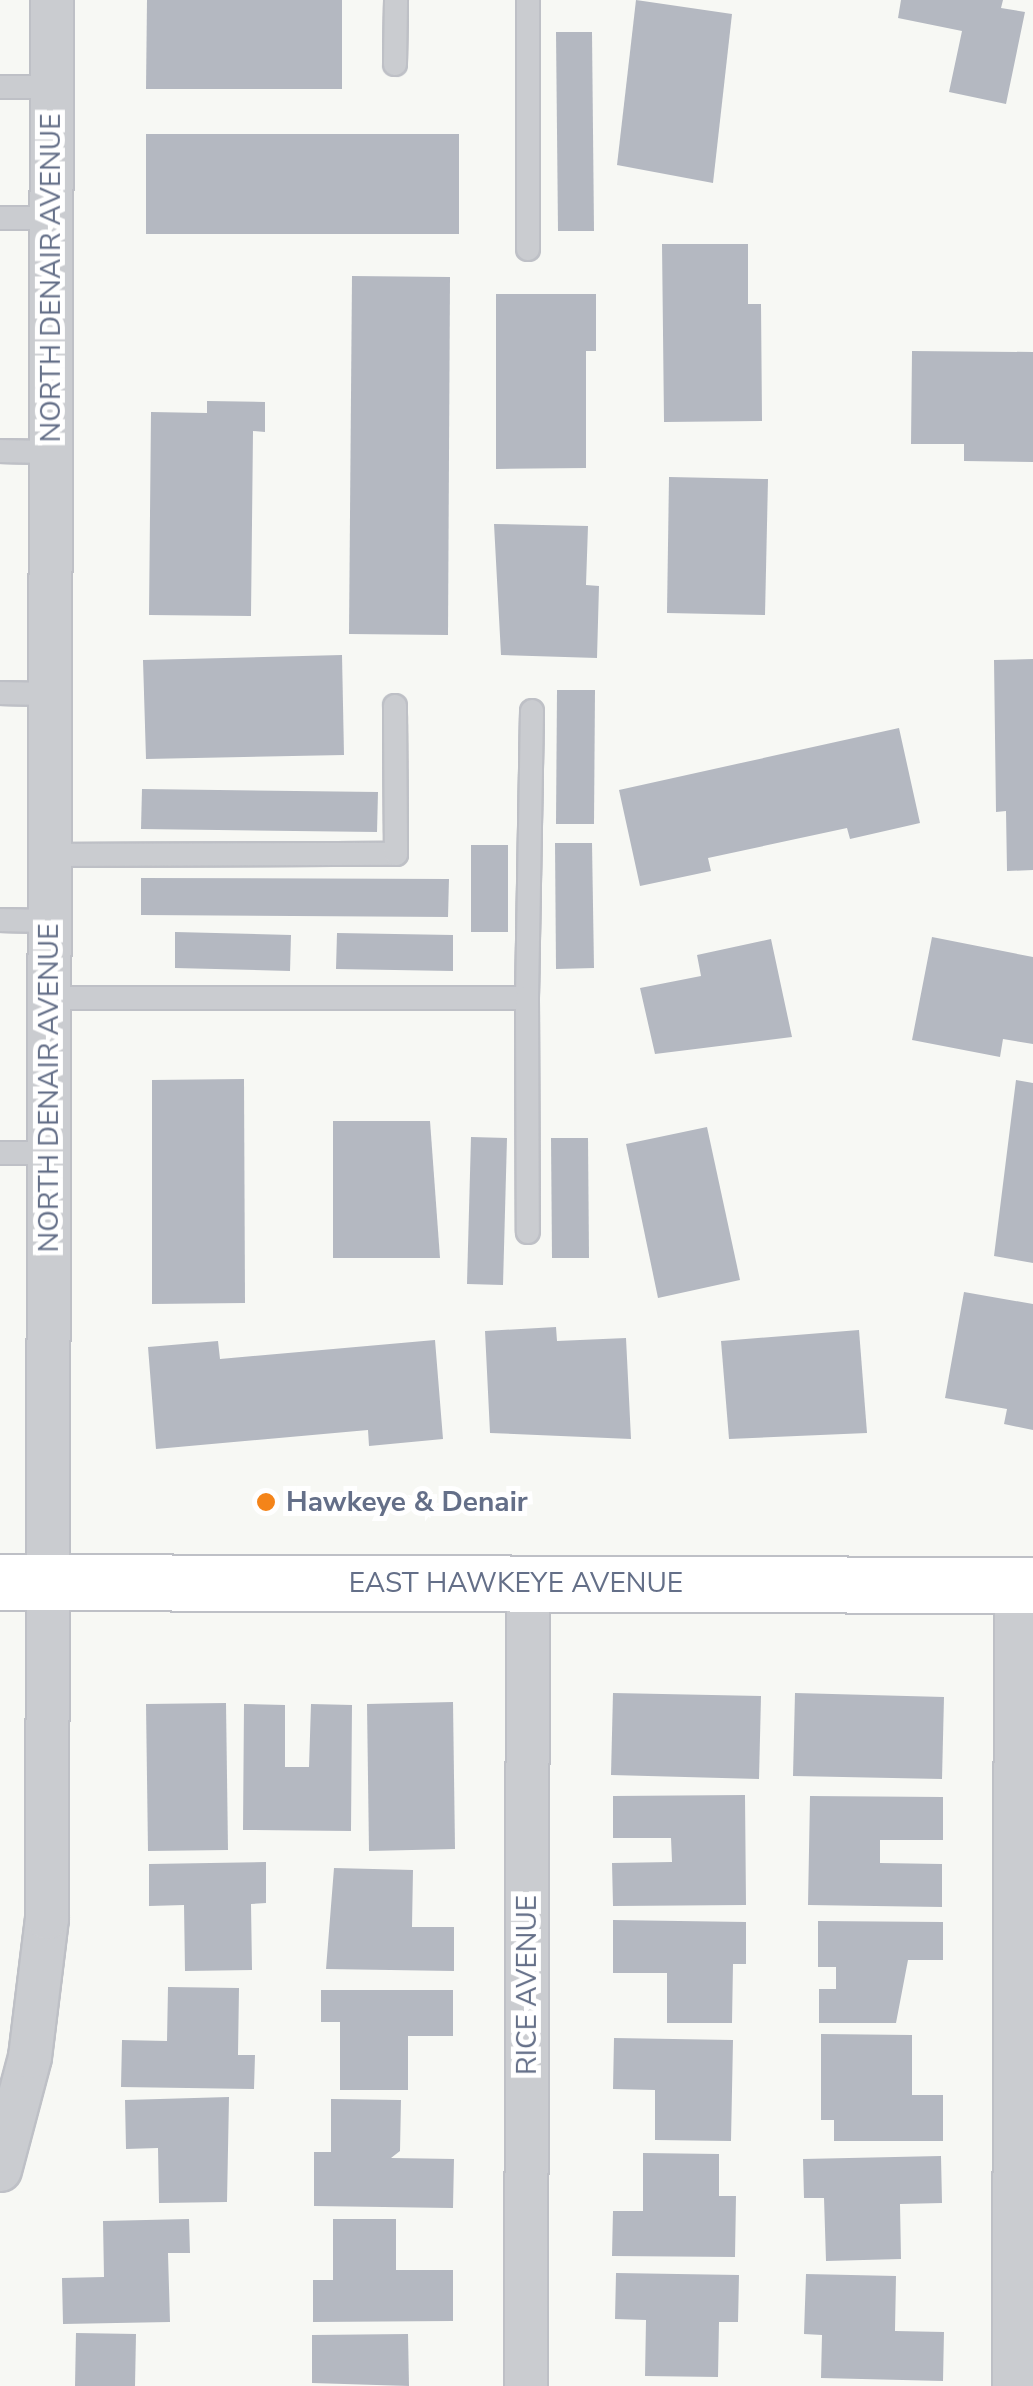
<!DOCTYPE html>
<style>
body{margin:0}
#map{position:relative;width:1033px;height:2386px;overflow:hidden;background:#f7f8f4;font-family:"Nunito Sans",sans-serif}
div>[style]{position:absolute}
.building>*{inset:0;background:#b4b8c1}
.roads{filter:drop-shadow(2px 0 #bec0c6) drop-shadow(-2px 0 #bec0c6) drop-shadow(0 2px #bec0c6) drop-shadow(0 -2px #bec0c6)}
.lane>*{height:22px;margin:-11px;padding:0 11px;transform-origin:11px;border-radius:11px;background:#caccd0}
.street>*{height:42px;margin:-21px;padding:0 21px;transform-origin:21px;border-radius:21px;background:#caccd0}
.secondary>*{height:55px;margin:-27.5px;padding:0 27.5px;transform-origin:27.5px;border-radius:27.5px;background:#fff}
.dots>*{width:28px;height:28px;translate:-50% -50%;box-sizing:border-box;border:5px solid #fff;border-radius:50%}
span{translate:-50% -50%;white-space:nowrap;text-align:center;line-height:1.15;-webkit-text-stroke:10px #fff;paint-order:stroke}
.street-label{font-size:28px;color:#646f88}
.poi-label{font-size:28px;color:#646f88;font-weight:700}
.left{translate:0 -50%;text-align:left}
</style>
<div id="map">
<div class="building">
<div style="clip-path:polygon(147px 0,342px 0,342px 89px,146px 89px)"></div>
<div style="clip-path:polygon(636px 0,732px 14px,713px 183px,617px 165px)"></div>
<div style="clip-path:polygon(901px 0,1003px 0,1001px 8px,1025px 12px,1006px 104px,949px 92px,962px 31px,898px 18px)"></div>
<div style="clip-path:polygon(556px 32px,592px 32px,594px 231px,558px 231px)"></div>
<div style="clip-path:polygon(146px 134px,459px 134px,459px 234px,146px 234px)"></div>
<div style="clip-path:polygon(662px 244px,748px 244px,748px 304px,761px 304px,762px 421px,664px 422px)"></div>
<div style="clip-path:polygon(352px 276px,450px 277px,448px 635px,349px 634px)"></div>
<div style="clip-path:polygon(496px 294px,596px 294px,596px 351px,586px 351px,586px 468px,496px 469px)"></div>
<div style="clip-path:polygon(912px 351px,1033px 352px,1033px 462px,964px 461px,964px 444px,911px 444px)"></div>
<div style="clip-path:polygon(207px 401px,265px 402px,265px 432px,253px 431px,251px 616px,149px 615px,151px 412px,207px 413px)"></div>
<div style="clip-path:polygon(669px 477px,768px 479px,765px 615px,667px 613px)"></div>
<div style="clip-path:polygon(494px 524px,588px 526px,586px 585px,599px 586px,597px 658px,501px 655px)"></div>
<div style="clip-path:polygon(342px 655px,344px 755px,146px 759px,143px 660px)"></div>
<div style="clip-path:polygon(1033px 659px,1033px 870px,1007px 871px,1006px 811px,996px 812px,994px 660px)"></div>
<div style="clip-path:polygon(557px 690px,595px 690px,594px 824px,556px 824px)"></div>
<div style="clip-path:polygon(899px 728px,920px 823px,850px 839px,847px 828px,708px 858px,711px 871px,640px 886px,619px 790px)"></div>
<div style="clip-path:polygon(142px 789px,378px 792px,377px 832px,141px 829px)"></div>
<div style="clip-path:polygon(555px 843px,592px 843px,594px 968px,556px 969px)"></div>
<div style="clip-path:polygon(471px 845px,508px 845px,508px 932px,471px 932px)"></div>
<div style="clip-path:polygon(141px 878px,449px 879px,448px 917px,141px 915px)"></div>
<div style="clip-path:polygon(175px 932px,291px 935px,290px 971px,175px 968px)"></div>
<div style="clip-path:polygon(337px 933px,453px 935px,453px 971px,336px 969px)"></div>
<div style="clip-path:polygon(932px 937px,1033px 957px,1033px 1044px,1003px 1039px,1000px 1057px,912px 1040px)"></div>
<div style="clip-path:polygon(771px 939px,792px 1037px,655px 1054px,640px 988px,701px 976px,697px 955px)"></div>
<div style="clip-path:polygon(244px 1079px,245px 1303px,152px 1304px,152px 1080px)"></div>
<div style="clip-path:polygon(1016px 1080px,1033px 1083px,1033px 1263px,994px 1256px)"></div>
<div style="clip-path:polygon(333px 1121px,430px 1121px,440px 1258px,333px 1258px)"></div>
<div style="clip-path:polygon(707px 1127px,740px 1280px,658px 1298px,626px 1144px)"></div>
<div style="clip-path:polygon(471px 1137px,507px 1138px,503px 1285px,467px 1284px)"></div>
<div style="clip-path:polygon(551px 1138px,588px 1138px,589px 1258px,552px 1258px)"></div>
<div style="clip-path:polygon(964px 1292px,1033px 1304px,1033px 1430px,1004px 1424px,1007px 1409px,945px 1398px)"></div>
<div style="clip-path:polygon(556px 1327px,557px 1341px,626px 1338px,631px 1439px,490px 1433px,485px 1331px)"></div>
<div style="clip-path:polygon(859px 1330px,867px 1433px,729px 1439px,721px 1341px)"></div>
<div style="clip-path:polygon(435px 1340px,443px 1439px,369px 1446px,368px 1430px,156px 1449px,148px 1347px,218px 1341px,220px 1359px)"></div>
<div style="clip-path:polygon(613px 1693px,761px 1696px,759px 1779px,611px 1775px)"></div>
<div style="clip-path:polygon(795px 1693px,944px 1697px,942px 1779px,793px 1776px)"></div>
<div style="clip-path:polygon(453px 1702px,455px 1849px,369px 1851px,367px 1704px)"></div>
<div style="clip-path:polygon(226px 1703px,228px 1850px,148px 1851px,146px 1704px)"></div>
<div style="clip-path:polygon(244px 1704px,285px 1705px,285px 1767px,309px 1767px,311px 1704px,352px 1705px,351px 1831px,243px 1830px)"></div>
<div style="clip-path:polygon(745px 1795px,746px 1905px,613px 1906px,612px 1863px,672px 1862px,671px 1838px,613px 1838px,613px 1796px)"></div>
<div style="clip-path:polygon(810px 1796px,943px 1797px,943px 1840px,880px 1840px,880px 1863px,942px 1864px,942px 1907px,808px 1905px)"></div>
<div style="clip-path:polygon(266px 1862px,266px 1903px,251px 1904px,252px 1970px,185px 1971px,184px 1905px,149px 1906px,149px 1864px)"></div>
<div style="clip-path:polygon(334px 1868px,413px 1870px,412px 1927px,454px 1927px,454px 1971px,326px 1969px)"></div>
<div style="clip-path:polygon(613px 1920px,746px 1922px,746px 1964px,733px 1964px,732px 2023px,667px 2023px,667px 1973px,613px 1973px)"></div>
<div style="clip-path:polygon(818px 1921px,943px 1922px,943px 1960px,908px 1960px,896px 2023px,819px 2023px,819px 1989px,836px 1989px,836px 1967px,818px 1967px)"></div>
<div style="clip-path:polygon(168px 1987px,239px 1988px,238px 2055px,255px 2055px,254px 2089px,121px 2087px,122px 2040px,167px 2041px)"></div>
<div style="clip-path:polygon(321px 1990px,453px 1990px,453px 2036px,408px 2036px,408px 2090px,340px 2090px,340px 2022px,321px 2022px)"></div>
<div style="clip-path:polygon(821px 2034px,912px 2035px,912px 2095px,943px 2095px,943px 2141px,834px 2141px,834px 2120px,821px 2120px)"></div>
<div style="clip-path:polygon(614px 2038px,733px 2040px,731px 2141px,655px 2140px,655px 2090px,613px 2089px)"></div>
<div style="clip-path:polygon(229px 2097px,227px 2202px,159px 2203px,158px 2148px,126px 2149px,125px 2100px)"></div>
<div style="clip-path:polygon(331px 2099px,401px 2100px,400px 2151px,391px 2158px,454px 2159px,453px 2208px,314px 2206px,314px 2152px,331px 2152px)"></div>
<div style="clip-path:polygon(643px 2153px,719px 2154px,719px 2196px,736px 2196px,735px 2257px,612px 2256px,613px 2211px,643px 2211px)"></div>
<div style="clip-path:polygon(941px 2156px,942px 2203px,900px 2204px,901px 2259px,826px 2261px,824px 2198px,804px 2198px,803px 2159px)"></div>
<div style="clip-path:polygon(189px 2219px,190px 2253px,168px 2253px,170px 2322px,63px 2324px,62px 2278px,104px 2277px,103px 2221px)"></div>
<div style="clip-path:polygon(333px 2219px,396px 2219px,396px 2270px,453px 2270px,453px 2321px,313px 2322px,313px 2280px,333px 2280px)"></div>
<div style="clip-path:polygon(616px 2273px,739px 2275px,738px 2322px,719px 2322px,718px 2377px,645px 2376px,646px 2320px,615px 2319px)"></div>
<div style="clip-path:polygon(806px 2274px,896px 2276px,895px 2331px,944px 2332px,943px 2381px,821px 2378px,822px 2335px,804px 2334px)"></div>
<div style="clip-path:polygon(76px 2333px,136px 2334px,135px 2386px,75px 2386px)"></div>
<div style="clip-path:polygon(408px 2334px,409px 2386px,312px 2383px,312px 2335px)"></div>
</div>
<div class="roads">
<div class="lane">
<div style="left:528px;top:0;width:249px;rotate:90deg"></div>
<div style="left:395px;top:64px;width:64px;rotate:-89.1deg"></div>
<div style="left:0;top:87px;width:51px"></div>
<div style="left:0;top:218px;width:50px"></div>
<div style="left:0;top:451px;width:50px;rotate:1.1deg"></div>
<div style="left:0;top:693px;width:49px;rotate:1.2deg"></div>
<div style="left:49px;top:855px;width:347px;rotate:-0.2deg"></div>
<div style="left:396px;top:854px;width:148px;rotate:-90.4deg"></div>
<div style="left:0;top:920px;width:49px;rotate:1.2deg"></div>
<div style="left:49px;top:998px;width:478px"></div>
<div style="left:527px;top:998px;width:287px;rotate:-89deg"></div>
<div style="left:527px;top:998px;width:234px;rotate:89.8deg"></div>
<div style="left:0;top:1153px;width:49px"></div>
</div>
<div class="street">
<div style="left:0;top:2170px;width:117px;rotate:-75.1deg"></div>
<div style="left:30px;top:2057px;width:140px;rotate:-83deg"></div>
<div style="left:47px;top:1918px;width:1918px;rotate:-89.85deg"></div>
<div style="left:526px;top:2386px;width:802px;rotate:-89.86deg"></div>
<div style="left:1014px;top:2386px;width:801px;rotate:-89.86deg"></div>
</div>
<div class="secondary">
<div style="left:0;top:1582px;width:1033px;rotate:0.17deg"></div>
</div>
</div>
<div class="dots">
<div style="left:266px;top:1502px;background:#f48419"></div>
</div>
<div class="street-label">
<span style="left:51px;top:278px;rotate:-90deg">NORTH DENAIR AVENUE</span>
<span style="left:49px;top:1088px;rotate:-90deg">NORTH DENAIR AVENUE</span>
<span style="left:516px;top:1583px">EAST HAWKEYE AVENUE</span>
<span style="left:527px;top:1985px;rotate:-90deg">RICE AVENUE</span>
</div>
<div class="poi-label">
<span class="left" style="left:286px;top:1502px">Hawkeye &amp; Denair</span>
</div>
</div>
